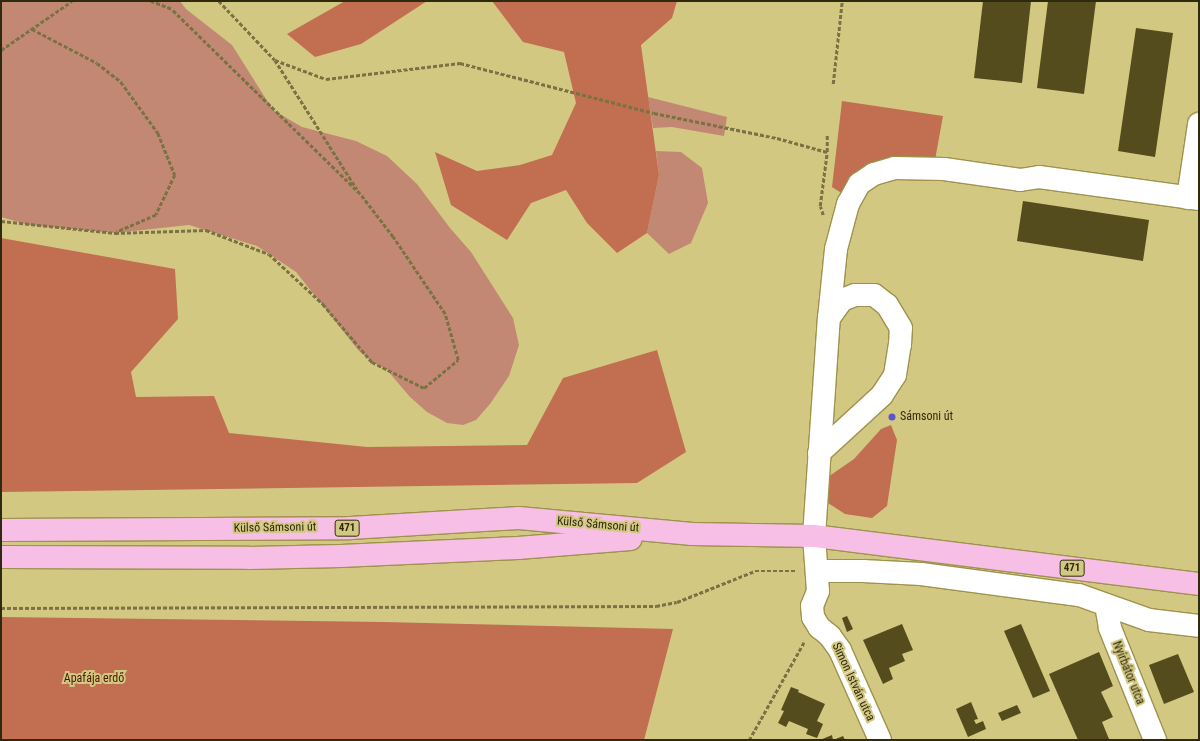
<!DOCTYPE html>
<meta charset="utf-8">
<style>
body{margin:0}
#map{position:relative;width:1200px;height:741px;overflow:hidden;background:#d3c882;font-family:"Roboto Condensed",sans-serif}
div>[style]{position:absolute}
.green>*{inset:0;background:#c38874}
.forest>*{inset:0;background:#c16e51}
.building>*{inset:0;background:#544c1c}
.path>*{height:2.5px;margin-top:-1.25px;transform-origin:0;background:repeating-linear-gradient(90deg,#7a7243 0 4px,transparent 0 6px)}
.roads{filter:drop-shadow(1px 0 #9e924e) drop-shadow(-1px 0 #9e924e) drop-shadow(0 1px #9e924e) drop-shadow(0 -1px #9e924e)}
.minor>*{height:22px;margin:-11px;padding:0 11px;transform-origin:11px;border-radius:11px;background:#fff}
.major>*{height:22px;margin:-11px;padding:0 11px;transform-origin:11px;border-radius:11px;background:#f7bfe5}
.dots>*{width:11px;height:11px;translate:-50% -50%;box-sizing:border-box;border:2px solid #d3c882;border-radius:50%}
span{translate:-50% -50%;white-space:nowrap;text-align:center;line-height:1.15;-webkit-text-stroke:4px #d3c882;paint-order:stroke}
.shield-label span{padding:1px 3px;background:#d3c882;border:1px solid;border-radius:3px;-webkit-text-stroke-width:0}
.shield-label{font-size:11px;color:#2f2a0e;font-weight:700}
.poi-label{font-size:12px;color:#2f2a0e}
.left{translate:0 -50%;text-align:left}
.street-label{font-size:12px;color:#2f2a0e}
.park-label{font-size:12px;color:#4b1601}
.frame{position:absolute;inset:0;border:2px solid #2f2a0e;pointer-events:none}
</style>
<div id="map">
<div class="green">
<div style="clip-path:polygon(1px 1px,180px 1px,186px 9px,232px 45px,273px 110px,302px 127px,356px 141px,387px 156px,417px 184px,450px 228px,471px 252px,513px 318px,519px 345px,509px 376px,490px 404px,476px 420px,463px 425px,447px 423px,427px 412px,410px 397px,387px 370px,372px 362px,359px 351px,296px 272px,257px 246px,189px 225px,115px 233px,29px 225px,1px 217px)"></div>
<div style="clip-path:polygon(648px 97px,727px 117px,724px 136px,672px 127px,653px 128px)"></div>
<div style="clip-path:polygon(656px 151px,681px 152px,702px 168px,708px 203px,691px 243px,669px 254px,647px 233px,659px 175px)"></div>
</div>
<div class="forest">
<div style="clip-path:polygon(345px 1px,427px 1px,361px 44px,315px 57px,287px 34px)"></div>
<div style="clip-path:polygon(492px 1px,677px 1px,672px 18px,641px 45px,659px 175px,647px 233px,617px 253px,587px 223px,566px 190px,531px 203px,507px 240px,451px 205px,435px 152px,477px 171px,520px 165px,552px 155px,576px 103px,564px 52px,523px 42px)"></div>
<div style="clip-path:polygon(842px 101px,943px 116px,935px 160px,843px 194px,832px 187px)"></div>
<div style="clip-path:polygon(1px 238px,175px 269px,178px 319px,131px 372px,136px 397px,214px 396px,229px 433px,367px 447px,527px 445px,563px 378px,657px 350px,686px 452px,637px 483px,1px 492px)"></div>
<div style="clip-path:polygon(891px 425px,897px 440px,887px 506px,872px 518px,845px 514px,825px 501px,825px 479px,854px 459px,881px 429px)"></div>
<div style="clip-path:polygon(1px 617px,383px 622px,673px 629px,644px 740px,1px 740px)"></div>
</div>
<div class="building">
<div style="clip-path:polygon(983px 1px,1031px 1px,1022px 83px,974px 78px)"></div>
<div style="clip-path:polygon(1048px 1px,1096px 1px,1084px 94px,1037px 88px)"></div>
<div style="clip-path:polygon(1136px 28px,1173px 33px,1155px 157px,1118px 151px)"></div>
<div style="clip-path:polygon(1023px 201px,1149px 220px,1143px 261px,1017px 241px)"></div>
<div style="clip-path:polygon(847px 616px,853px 629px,847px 632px,842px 618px)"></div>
<div style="clip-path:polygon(902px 624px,913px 650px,902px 654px,905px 661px,889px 668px,893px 679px,883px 684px,863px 640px)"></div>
<div style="clip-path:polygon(1021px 624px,1050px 691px,1033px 698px,1004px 631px)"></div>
<div style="clip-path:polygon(1099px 652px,1113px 686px,1101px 692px,1113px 717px,1102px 722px,1109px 739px,1078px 740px,1049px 674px)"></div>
<div style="clip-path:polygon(1178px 654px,1194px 692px,1164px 704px,1149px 665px)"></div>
<div style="clip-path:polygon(791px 687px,799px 690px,798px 692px,825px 704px,817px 721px,823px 724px,817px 738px,806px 734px,808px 729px,789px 721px,786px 727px,778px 723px,784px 711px,781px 710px)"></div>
<div style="clip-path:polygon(971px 702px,978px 719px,974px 720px,976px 724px,983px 721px,986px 729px,968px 737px,956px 709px)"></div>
<div style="clip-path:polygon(1017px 705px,1021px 713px,1002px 721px,998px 713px)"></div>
<div style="clip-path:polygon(832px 735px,833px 740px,843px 736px,845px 740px,820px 740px)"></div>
</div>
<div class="path">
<div style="left:219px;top:1px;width:81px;rotate:46.5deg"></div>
<div style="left:275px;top:60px;width:153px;rotate:57.6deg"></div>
<div style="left:32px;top:29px;width:73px;rotate:27.6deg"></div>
<div style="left:97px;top:63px;width:31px;rotate:38deg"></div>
<div style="left:121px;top:82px;width:63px;rotate:54deg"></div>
<div style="left:158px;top:133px;width:45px;rotate:68deg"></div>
<div style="left:175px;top:175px;width:44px;rotate:115.4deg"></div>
<div style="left:156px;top:215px;width:43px;rotate:156.4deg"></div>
<div style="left:1px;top:50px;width:86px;rotate:-34.6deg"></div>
<div style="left:275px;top:60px;width:54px;rotate:20.4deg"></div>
<div style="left:326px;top:79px;width:135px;rotate:-6.8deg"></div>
<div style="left:460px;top:63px;width:200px;rotate:14.5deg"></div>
<div style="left:654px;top:113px;width:126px;rotate:11.5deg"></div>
<div style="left:777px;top:138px;width:52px;rotate:15.6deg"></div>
<div style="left:833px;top:84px;width:83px;rotate:-83.8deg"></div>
<div style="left:823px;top:215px;width:9px;rotate:-108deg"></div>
<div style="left:820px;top:206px;width:54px;rotate:-82.6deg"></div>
<div style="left:827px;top:152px;width:17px;rotate:-90deg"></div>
<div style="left:1px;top:221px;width:115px;rotate:6deg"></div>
<div style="left:115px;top:233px;width:91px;rotate:-1.9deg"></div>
<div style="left:206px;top:230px;width:67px;rotate:20.9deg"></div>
<div style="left:269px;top:254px;width:74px;rotate:42.8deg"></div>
<div style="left:323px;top:304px;width:76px;rotate:49.8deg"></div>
<div style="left:372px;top:362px;width:58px;rotate:26.6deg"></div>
<div style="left:424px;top:388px;width:44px;rotate:-39.5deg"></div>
<div style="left:458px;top:360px;width:48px;rotate:-105.8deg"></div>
<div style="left:445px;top:314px;width:93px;rotate:-124deg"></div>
<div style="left:393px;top:237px;width:54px;rotate:-127.5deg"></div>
<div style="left:360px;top:194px;width:264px;rotate:-135.6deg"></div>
<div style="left:171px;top:9px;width:22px;rotate:-159deg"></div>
<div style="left:1px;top:608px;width:655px;rotate:-0.17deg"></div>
<div style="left:656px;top:606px;width:21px;rotate:-11deg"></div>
<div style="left:677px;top:602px;width:84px;rotate:-21.7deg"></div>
<div style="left:755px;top:571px;width:42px"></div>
<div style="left:749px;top:740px;width:112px;rotate:-60.7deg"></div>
</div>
<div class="roads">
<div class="minor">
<div style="left:1188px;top:198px;width:75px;rotate:-81.5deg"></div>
<div style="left:819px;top:453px;width:86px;rotate:-42.6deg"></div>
<div style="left:882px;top:395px;width:24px;rotate:-57deg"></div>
<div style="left:895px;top:375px;width:30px;rotate:-81deg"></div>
<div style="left:900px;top:345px;width:17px;rotate:-87deg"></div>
<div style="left:901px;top:328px;width:27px;rotate:-121deg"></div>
<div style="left:887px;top:305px;width:16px;rotate:-142deg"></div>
<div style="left:874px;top:295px;width:19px;rotate:180deg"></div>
<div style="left:855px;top:295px;width:14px;rotate:159deg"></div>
<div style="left:842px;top:300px;width:22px;rotate:126deg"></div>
<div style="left:817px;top:571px;width:46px"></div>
<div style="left:863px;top:571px;width:58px;rotate:3deg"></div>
<div style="left:921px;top:574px;width:159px;rotate:7.6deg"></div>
<div style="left:1079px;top:595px;width:74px;rotate:19.7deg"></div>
<div style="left:1149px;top:620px;width:50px;rotate:6.8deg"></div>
<div style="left:1106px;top:605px;width:23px;rotate:80deg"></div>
<div style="left:1110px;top:628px;width:121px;rotate:68.1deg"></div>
<div style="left:880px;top:740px;width:98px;rotate:-114deg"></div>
<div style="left:840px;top:650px;width:17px;rotate:-126deg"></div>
<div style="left:830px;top:636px;width:14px;rotate:-141deg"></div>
<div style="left:819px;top:627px;width:12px;rotate:-121deg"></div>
<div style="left:813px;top:617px;width:11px;rotate:-95deg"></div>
<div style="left:812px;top:606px;width:16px;rotate:-68deg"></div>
<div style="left:818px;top:591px;width:55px;rotate:-94.2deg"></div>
<div style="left:814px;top:536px;width:219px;rotate:-86.1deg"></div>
<div style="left:829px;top:318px;width:69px;rotate:-84.2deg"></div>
<div style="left:836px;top:249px;width:47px;rotate:-75.1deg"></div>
<div style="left:848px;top:204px;width:23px;rotate:-61deg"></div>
<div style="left:859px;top:184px;width:18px;rotate:-34deg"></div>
<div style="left:874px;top:174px;width:22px;rotate:-16deg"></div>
<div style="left:895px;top:168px;width:49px;rotate:1.2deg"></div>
<div style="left:944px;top:169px;width:77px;rotate:8.2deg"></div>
<div style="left:1020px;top:180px;width:19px;rotate:-9deg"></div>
<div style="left:1039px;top:177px;width:162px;rotate:7.8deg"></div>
</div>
<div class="major">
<div style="left:1px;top:530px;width:349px;rotate:-0.3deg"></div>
<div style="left:350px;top:528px;width:169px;rotate:-3.4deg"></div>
<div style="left:519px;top:518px;width:174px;rotate:5.3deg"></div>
<div style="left:692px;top:534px;width:122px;rotate:0.9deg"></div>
<div style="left:814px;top:536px;width:388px;rotate:7.1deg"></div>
<div style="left:1px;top:557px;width:248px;rotate:0.2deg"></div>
<div style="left:249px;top:558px;width:92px;rotate:-1.2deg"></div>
<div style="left:341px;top:556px;width:177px;rotate:-2.6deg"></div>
<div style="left:518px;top:548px;width:113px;rotate:-4.6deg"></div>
</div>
</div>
<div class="dots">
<div style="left:892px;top:417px;background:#5a55cd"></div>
</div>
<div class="shield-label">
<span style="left:347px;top:528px">471</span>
<span style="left:1072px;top:568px">471</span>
</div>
<div class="poi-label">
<span class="left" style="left:900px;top:417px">Sámsoni út</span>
</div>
<div class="street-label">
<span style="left:598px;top:525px;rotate:5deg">Külső Sámsoni út</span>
<span style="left:275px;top:528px;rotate:-1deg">Külső Sámsoni út</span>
<span style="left:1128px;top:673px;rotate:68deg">Nyírbátor utca</span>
<span style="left:853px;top:682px;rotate:65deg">Simon István utca</span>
</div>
<div class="park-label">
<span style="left:94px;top:679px">Apafája erdő</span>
</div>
<div class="frame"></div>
</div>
